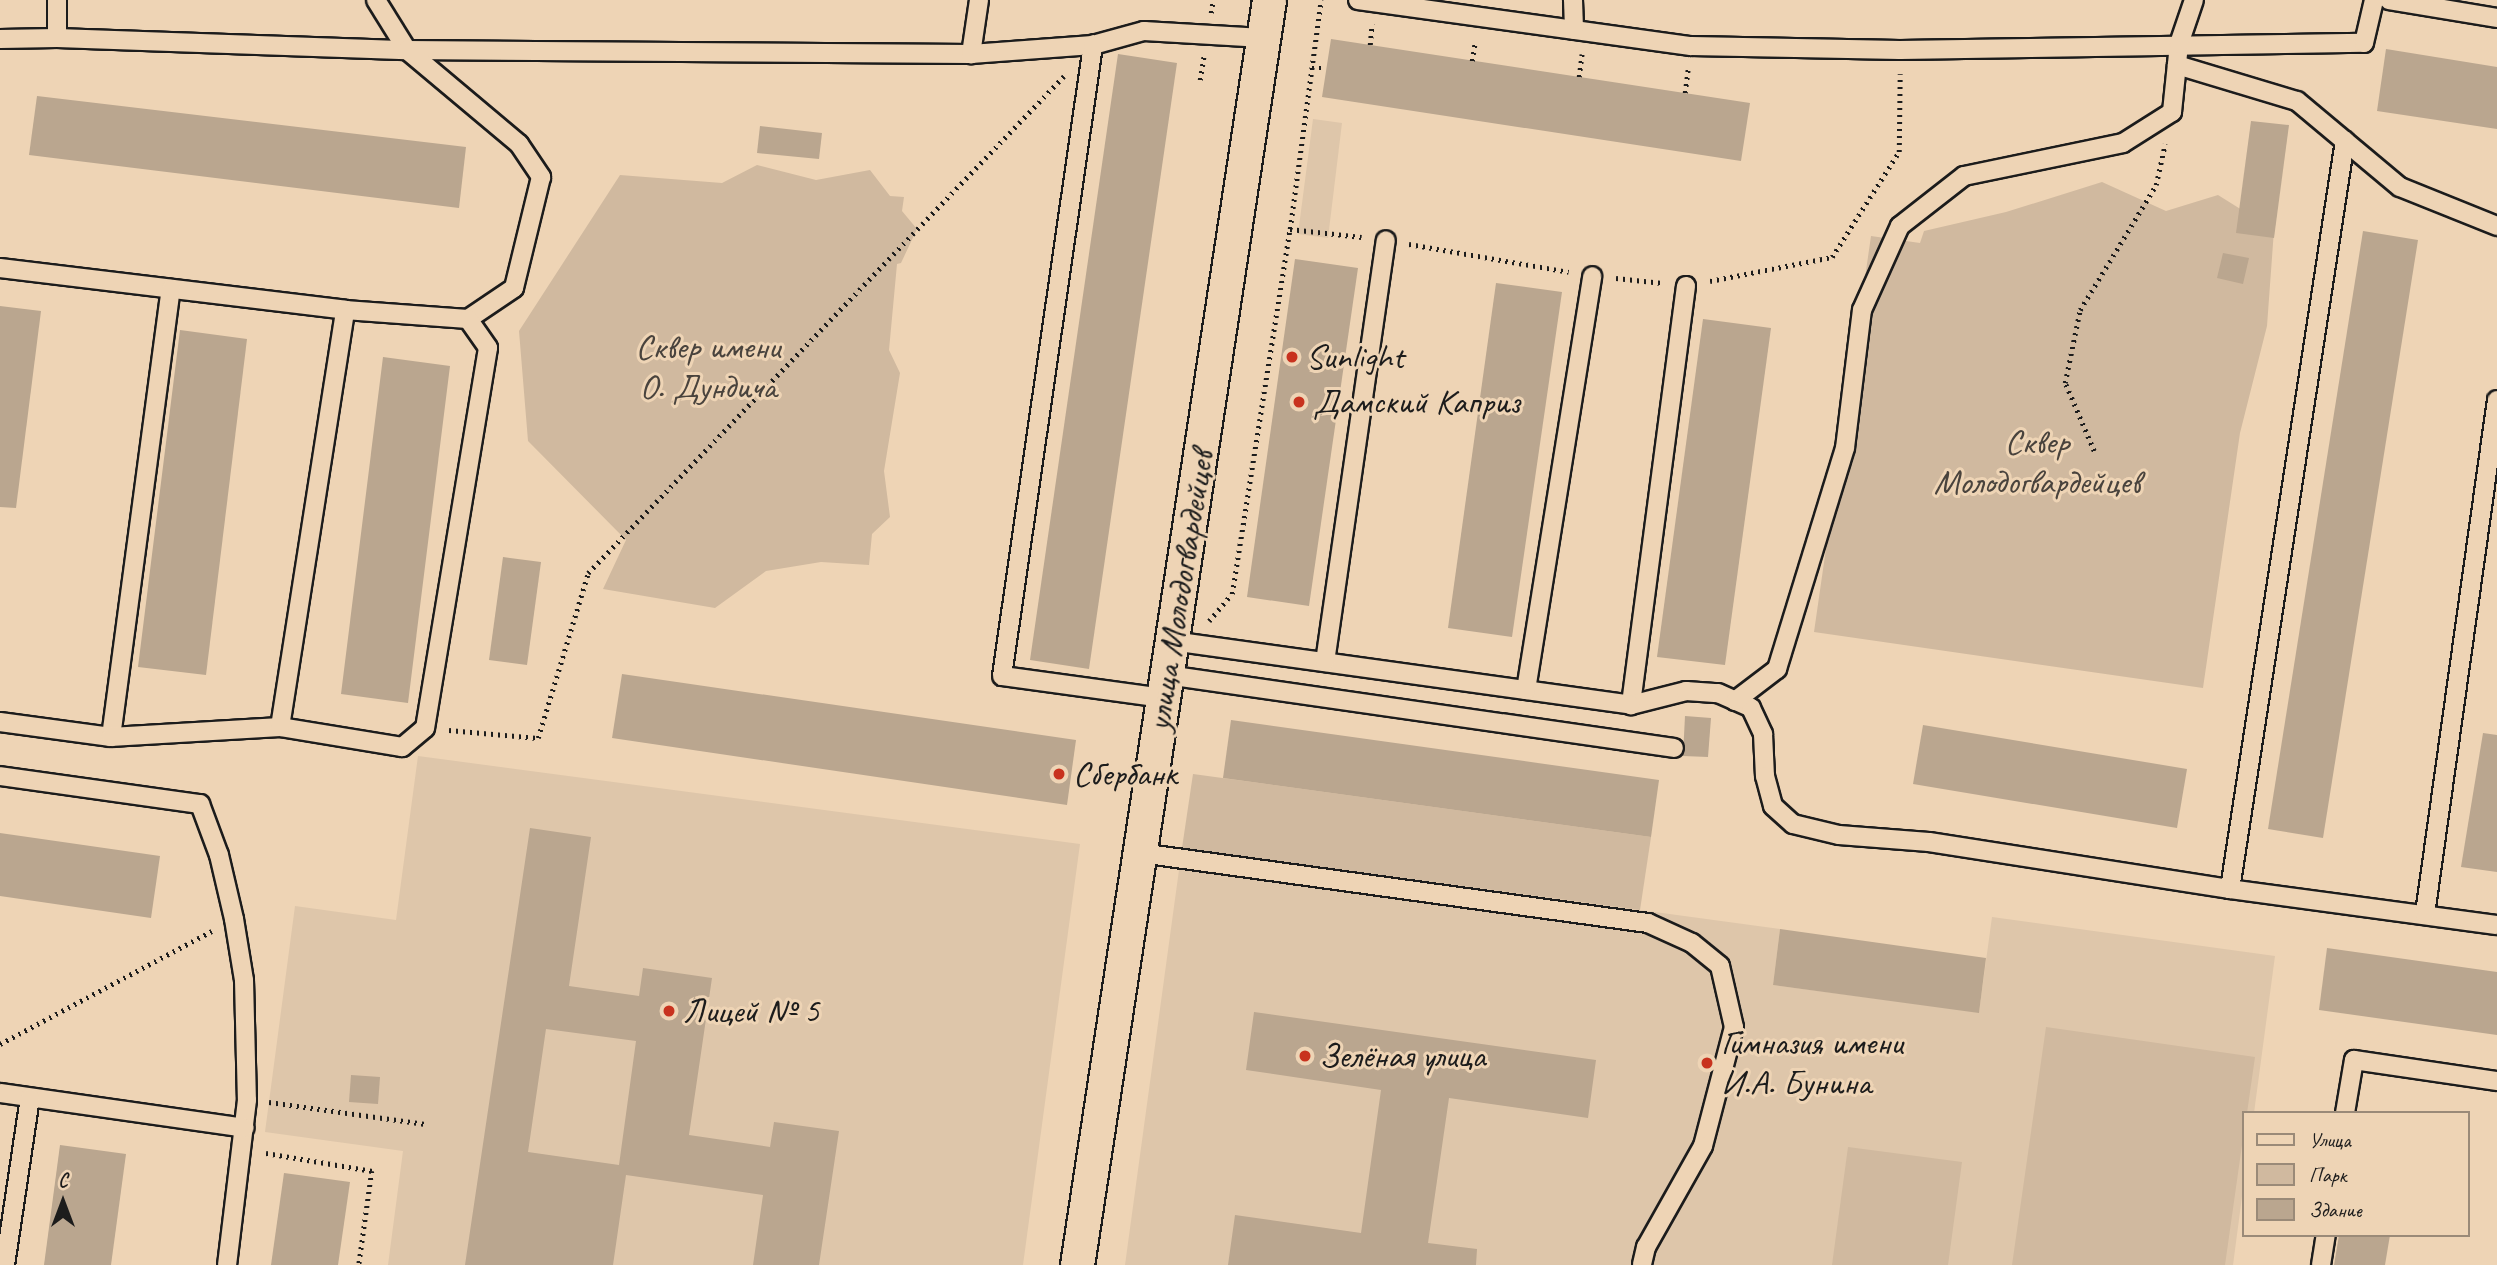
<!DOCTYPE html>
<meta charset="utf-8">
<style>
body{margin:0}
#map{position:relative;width:2497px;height:1265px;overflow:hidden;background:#eed4b5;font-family:Caveat,sans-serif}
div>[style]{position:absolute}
.built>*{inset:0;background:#dec6aa}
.green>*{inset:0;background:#d0b99f}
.building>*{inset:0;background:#baa68f}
.path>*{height:4.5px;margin-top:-2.25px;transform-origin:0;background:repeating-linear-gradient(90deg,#1c1c1c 0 2px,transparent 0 7px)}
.roads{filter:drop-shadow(2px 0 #1c1c1c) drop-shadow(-2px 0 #1c1c1c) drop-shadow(0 2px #1c1c1c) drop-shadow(0 -2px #1c1c1c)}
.service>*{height:18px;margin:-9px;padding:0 9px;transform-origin:9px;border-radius:9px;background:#eed4b5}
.minor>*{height:33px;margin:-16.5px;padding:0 16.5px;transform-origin:16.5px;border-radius:16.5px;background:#eed4b5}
.dots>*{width:19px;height:19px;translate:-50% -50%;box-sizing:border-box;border:4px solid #eed4b5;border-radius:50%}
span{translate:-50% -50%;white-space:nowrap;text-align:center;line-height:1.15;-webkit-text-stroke:6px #eed4b5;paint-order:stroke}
.park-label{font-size:35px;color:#49433d}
.poi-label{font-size:35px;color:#1c1c1c}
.left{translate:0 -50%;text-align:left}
.street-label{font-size:35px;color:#1c1c1c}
.legend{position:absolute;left:2242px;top:1111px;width:228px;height:126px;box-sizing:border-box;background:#eed4b5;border:2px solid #9a8a78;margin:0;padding:9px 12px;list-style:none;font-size:21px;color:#1c1c1c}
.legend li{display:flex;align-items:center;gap:14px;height:35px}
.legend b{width:35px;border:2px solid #9a8a78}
.north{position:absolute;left:28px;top:1167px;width:70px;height:70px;-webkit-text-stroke:5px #eed4b5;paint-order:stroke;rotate:0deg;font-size:19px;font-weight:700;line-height:28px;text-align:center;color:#1c1c1c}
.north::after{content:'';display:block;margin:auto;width:24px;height:32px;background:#1c1c1c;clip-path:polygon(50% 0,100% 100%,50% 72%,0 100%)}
</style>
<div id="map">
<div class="built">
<div style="clip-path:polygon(1313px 119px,1342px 123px,1328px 238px,1298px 234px)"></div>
<div style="clip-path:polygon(418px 756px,1080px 844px,1023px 1265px,388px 1265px,403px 1151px,265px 1132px,295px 906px,396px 920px)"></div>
<div style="clip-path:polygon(1182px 848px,1780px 929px,1773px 985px,1979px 1012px,1992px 917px,2275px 956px,2254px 1113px,2243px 1113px,2243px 1189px,2233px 1265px,1125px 1265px)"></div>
</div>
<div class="green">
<div style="clip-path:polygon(757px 165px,816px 180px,870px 170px,890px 196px,904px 197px,902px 211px,917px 229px,901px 263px,897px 264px,889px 350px,900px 373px,884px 471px,890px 517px,872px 534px,869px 565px,821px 562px,766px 571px,715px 608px,603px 589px,626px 540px,528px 441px,519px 331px,620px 175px,722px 183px)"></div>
<div style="clip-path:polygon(2102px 182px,2166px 211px,2218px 195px,2274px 230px,2267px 326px,2240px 433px,2203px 688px,1814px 632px,1871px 236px,1920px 243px,1924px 231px,2006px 212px)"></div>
<div style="clip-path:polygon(1193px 774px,1651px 837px,1640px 910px,1182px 848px)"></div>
<div style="clip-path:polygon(2046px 1027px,2255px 1057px,2247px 1113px,2243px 1113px,2243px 1138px,2225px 1265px,2012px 1265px)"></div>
<div style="clip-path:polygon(1848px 1147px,1962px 1162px,1948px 1265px,1832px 1265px)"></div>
</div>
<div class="building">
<div style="clip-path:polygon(1331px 39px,1750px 103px,1741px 161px,1322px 97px)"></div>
<div style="clip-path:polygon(2386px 49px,2497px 67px,2497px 129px,2377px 111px)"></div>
<div style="clip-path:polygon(1118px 54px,1177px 63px,1089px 669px,1030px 660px)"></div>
<div style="clip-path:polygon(37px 96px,466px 147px,459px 208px,29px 155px)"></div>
<div style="clip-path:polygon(2251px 121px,2289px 125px,2274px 238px,2236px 233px)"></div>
<div style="clip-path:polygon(760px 126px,822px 133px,819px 159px,757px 153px)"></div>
<div style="clip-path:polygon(2363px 231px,2418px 240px,2323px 838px,2268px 829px)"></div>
<div style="clip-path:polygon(2223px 253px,2249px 258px,2243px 284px,2217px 278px)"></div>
<div style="clip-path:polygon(1295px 259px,1358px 268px,1309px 606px,1247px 597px)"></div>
<div style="clip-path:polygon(1496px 283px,1562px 292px,1512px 637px,1448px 628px)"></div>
<div style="clip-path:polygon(0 306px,41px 311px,16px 508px,0 507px)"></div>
<div style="clip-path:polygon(1703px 319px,1771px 328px,1725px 665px,1657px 657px)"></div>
<div style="clip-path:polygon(180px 330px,247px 339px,206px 675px,138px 667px)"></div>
<div style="clip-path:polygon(383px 357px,450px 366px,408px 703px,341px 694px)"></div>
<div style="clip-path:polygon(503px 557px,541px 562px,527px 665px,489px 660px)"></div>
<div style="clip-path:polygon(622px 674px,1076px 740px,1067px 805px,612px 738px)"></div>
<div style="clip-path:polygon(1685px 716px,1711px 718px,1708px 757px,1683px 756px)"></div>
<div style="clip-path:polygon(1231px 720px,1659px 780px,1651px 837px,1223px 778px)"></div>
<div style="clip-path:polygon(1923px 725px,2187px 769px,2177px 828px,1913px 784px)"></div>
<div style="clip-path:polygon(2483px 733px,2497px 735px,2497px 872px,2461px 867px)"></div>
<div style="clip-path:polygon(evenodd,530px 828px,591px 837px,569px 986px,639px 996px,643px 968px,712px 978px,689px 1135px,770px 1147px,774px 1122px,839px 1131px,819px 1265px,753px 1265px,763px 1195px,626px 1175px,613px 1265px,465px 1265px,530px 828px,546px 1029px,636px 1041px,619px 1165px,528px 1152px,546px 1029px)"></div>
<div style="clip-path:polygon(0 833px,160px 856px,151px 918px,0 896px)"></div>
<div style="clip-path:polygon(1780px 929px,1986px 958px,1979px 1013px,1773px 985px)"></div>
<div style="clip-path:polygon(2327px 948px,2497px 972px,2497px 1035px,2319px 1010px)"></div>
<div style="clip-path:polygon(1254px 1012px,1596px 1060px,1588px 1118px,1449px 1098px,1428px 1243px,1477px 1249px,1476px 1265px,1228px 1265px,1235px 1215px,1361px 1233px,1381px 1090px,1246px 1070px)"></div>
<div style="clip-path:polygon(351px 1075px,380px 1077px,378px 1104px,349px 1102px)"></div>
<div style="clip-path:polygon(60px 1145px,126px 1154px,111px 1265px,44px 1265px)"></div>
<div style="clip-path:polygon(284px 1173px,350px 1182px,338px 1265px,271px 1265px)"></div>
<div style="clip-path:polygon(2339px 1235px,2390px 1235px,2385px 1265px,2334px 1265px)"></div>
</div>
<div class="path">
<div style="left:1211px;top:13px;width:13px;rotate:-81deg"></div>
<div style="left:1370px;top:45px;width:21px;rotate:-85deg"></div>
<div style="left:1472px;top:61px;width:20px;rotate:-81deg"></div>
<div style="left:1312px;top:68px;width:14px"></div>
<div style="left:1579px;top:77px;width:23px;rotate:-83deg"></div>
<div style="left:1200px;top:80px;width:24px;rotate:-81deg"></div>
<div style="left:1685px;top:93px;width:24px;rotate:-83deg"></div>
<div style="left:1290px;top:229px;width:72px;rotate:6.3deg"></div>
<div style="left:1409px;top:244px;width:162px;rotate:9.9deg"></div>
<div style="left:1616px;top:278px;width:47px;rotate:6.1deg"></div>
<div style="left:1710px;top:281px;width:124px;rotate:-11.1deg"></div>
<div style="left:1832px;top:257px;width:125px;rotate:-57.5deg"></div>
<div style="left:1899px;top:152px;width:78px;rotate:-89.3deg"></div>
<div style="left:2094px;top:451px;width:74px;rotate:-113.1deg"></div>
<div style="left:2065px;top:383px;width:75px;rotate:-78.4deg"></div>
<div style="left:2080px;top:310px;width:146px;rotate:-58.7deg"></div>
<div style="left:2156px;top:185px;width:42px;rotate:-77.6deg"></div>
<div style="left:1209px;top:621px;width:35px;rotate:-50deg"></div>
<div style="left:1232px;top:594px;width:370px;rotate:-81deg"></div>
<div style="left:1290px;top:229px;width:231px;rotate:-82.3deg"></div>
<div style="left:449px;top:730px;width:89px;rotate:5.1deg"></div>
<div style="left:538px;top:738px;width:172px;rotate:-73.1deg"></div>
<div style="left:588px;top:573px;width:688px;rotate:-46.24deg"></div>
<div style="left:0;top:1044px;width:240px;rotate:-28.1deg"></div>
<div style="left:269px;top:1102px;width:158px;rotate:8deg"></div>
<div style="left:266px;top:1153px;width:108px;rotate:9.6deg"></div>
<div style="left:372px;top:1171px;width:95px;rotate:97.9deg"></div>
</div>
<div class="roads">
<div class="service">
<div style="left:376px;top:0;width:59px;rotate:58.2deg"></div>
<div style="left:407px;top:50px;width:564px;rotate:0.41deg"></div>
<div style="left:979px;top:0;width:55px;rotate:98.4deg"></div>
<div style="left:971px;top:54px;width:122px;rotate:-4.2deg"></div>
<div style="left:1358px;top:0;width:336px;rotate:7.9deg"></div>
<div style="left:1691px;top:46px;width:209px;rotate:1.1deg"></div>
<div style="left:1900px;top:50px;width:464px;rotate:-0.9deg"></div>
<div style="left:2364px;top:43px;width:44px;rotate:-76.9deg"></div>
<div style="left:1573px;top:0;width:30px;rotate:88deg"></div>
<div style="left:2389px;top:0;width:109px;rotate:9.5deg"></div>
<div style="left:57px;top:38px;width:350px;rotate:2deg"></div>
<div style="left:407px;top:50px;width:146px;rotate:40deg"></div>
<div style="left:519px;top:144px;width:40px;rotate:56deg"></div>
<div style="left:541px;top:177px;width:114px;rotate:103.7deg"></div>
<div style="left:514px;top:288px;width:55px;rotate:146deg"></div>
<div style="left:0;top:39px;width:57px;rotate:-1deg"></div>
<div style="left:57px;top:38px;width:38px;rotate:-90deg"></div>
<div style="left:2177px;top:65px;width:125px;rotate:16.7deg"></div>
<div style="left:2297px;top:101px;width:134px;rotate:39.9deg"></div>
<div style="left:2400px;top:187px;width:105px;rotate:21.9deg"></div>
<div style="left:0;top:268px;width:348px;rotate:6.9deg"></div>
<div style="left:345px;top:310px;width:123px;rotate:4.2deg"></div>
<div style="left:468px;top:319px;width:35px;rotate:55deg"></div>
<div style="left:488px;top:348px;width:385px;rotate:99.4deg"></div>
<div style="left:425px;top:728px;width:30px;rotate:140deg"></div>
<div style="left:402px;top:747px;width:124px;rotate:-170.7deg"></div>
<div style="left:1686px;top:286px;width:423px;rotate:97.5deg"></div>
<div style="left:1631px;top:705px;width:57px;rotate:-14.3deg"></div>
<div style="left:1686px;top:691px;width:32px;rotate:4deg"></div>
<div style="left:1718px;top:693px;width:36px;rotate:24deg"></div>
<div style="left:1751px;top:708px;width:29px;rotate:65deg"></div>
<div style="left:1763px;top:734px;width:42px;rotate:87.3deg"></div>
<div style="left:1765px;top:776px;width:31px;rotate:75deg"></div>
<div style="left:1773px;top:806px;width:27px;rotate:42deg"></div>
<div style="left:1793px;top:824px;width:47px;rotate:13.4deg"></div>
<div style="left:1839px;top:835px;width:90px;rotate:4.4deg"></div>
<div style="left:1929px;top:842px;width:305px;rotate:8.9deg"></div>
<div style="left:2230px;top:889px;width:269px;rotate:7.7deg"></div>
<div style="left:1172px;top:641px;width:463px;rotate:7.9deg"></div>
<div style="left:1325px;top:662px;width:426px;rotate:-81.8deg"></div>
<div style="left:1167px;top:675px;width:512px;rotate:8.19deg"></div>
<div style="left:1526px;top:690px;width:419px;rotate:-80.9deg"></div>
<div style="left:1163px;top:698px;width:162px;rotate:-172.2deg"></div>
<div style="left:1002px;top:676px;width:638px;rotate:-81.79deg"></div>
<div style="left:1093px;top:45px;width:53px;rotate:-15.4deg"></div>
<div style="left:1144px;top:31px;width:119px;rotate:3.4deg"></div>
<div style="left:1735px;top:701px;width:53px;rotate:-37.3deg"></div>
<div style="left:1777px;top:669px;width:231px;rotate:-72.9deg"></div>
<div style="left:1845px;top:448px;width:139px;rotate:-83deg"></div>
<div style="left:1862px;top:310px;width:92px;rotate:-65.7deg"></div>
<div style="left:1900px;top:226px;width:81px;rotate:-38deg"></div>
<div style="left:1964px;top:176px;width:162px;rotate:-11.7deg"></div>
<div style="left:2123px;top:143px;width:58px;rotate:-32.3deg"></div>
<div style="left:2172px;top:112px;width:68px;rotate:-84.1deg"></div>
<div style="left:2179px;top:44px;width:46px;rotate:-71.2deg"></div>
<div style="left:0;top:722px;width:112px;rotate:7.7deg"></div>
<div style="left:111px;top:737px;width:452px;rotate:-82.4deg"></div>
<div style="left:111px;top:737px;width:169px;rotate:-3.4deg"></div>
<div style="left:280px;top:727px;width:422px;rotate:-81.1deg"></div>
<div style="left:0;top:776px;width:202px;rotate:8deg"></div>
<div style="left:200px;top:804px;width:54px;rotate:69.6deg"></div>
<div style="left:219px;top:855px;width:66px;rotate:76.8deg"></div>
<div style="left:234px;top:919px;width:62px;rotate:80.7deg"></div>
<div style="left:244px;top:980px;width:120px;rotate:88.6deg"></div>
<div style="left:247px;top:1100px;width:166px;rotate:96.9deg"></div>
<div style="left:1140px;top:853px;width:513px;rotate:7.85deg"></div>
<div style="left:1648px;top:923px;width:48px;rotate:24.4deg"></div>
<div style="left:1692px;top:943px;width:36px;rotate:39deg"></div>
<div style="left:1720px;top:966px;width:63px;rotate:77.1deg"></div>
<div style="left:1734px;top:1027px;width:123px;rotate:104.6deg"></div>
<div style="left:1703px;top:1146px;width:116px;rotate:119.4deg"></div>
<div style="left:1646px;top:1247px;width:18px;rotate:103deg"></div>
<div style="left:2230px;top:889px;width:757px;rotate:-81.26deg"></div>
<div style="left:2425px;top:914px;width:519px;rotate:-82.03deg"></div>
<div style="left:0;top:1093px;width:247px;rotate:8.1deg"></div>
<div style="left:2345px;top:1113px;width:54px;rotate:-80.4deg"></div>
<div style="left:2354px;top:1060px;width:145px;rotate:8.4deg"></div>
<div style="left:5px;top:1265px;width:169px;rotate:-81.5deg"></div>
<div style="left:2321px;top:1265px;width:30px;rotate:-81deg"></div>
</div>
<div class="minor">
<div style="left:1077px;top:1265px;width:1279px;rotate:-81.37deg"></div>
</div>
</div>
<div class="dots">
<div style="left:1292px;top:357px;background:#c8321e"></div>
<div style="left:1299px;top:402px;background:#c8321e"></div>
<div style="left:1059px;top:774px;background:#c8321e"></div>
<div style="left:669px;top:1011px;background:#c8321e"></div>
<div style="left:1305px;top:1056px;background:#c8321e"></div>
<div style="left:1707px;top:1063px;background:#c8321e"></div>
</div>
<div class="park-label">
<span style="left:708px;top:367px">Сквер имени<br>О. Дундича</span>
<span style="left:2037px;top:462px">Сквер<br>Молодогвардейцев</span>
</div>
<div class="poi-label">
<span class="left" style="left:1306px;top:357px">Sunlight</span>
<span class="left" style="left:1313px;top:402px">Дамский Каприз</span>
<span class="left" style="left:1073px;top:774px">Сбербанк</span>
<span class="left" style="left:683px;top:1011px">Лицей № 5</span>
<span class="left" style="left:1721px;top:1063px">Гимназия имени<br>И.А. Бунина</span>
<span class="left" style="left:1319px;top:1056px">Зелёная улица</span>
</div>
<div class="street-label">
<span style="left:1180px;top:591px;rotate:-81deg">улица Молодогвардейцев</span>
</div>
<ul class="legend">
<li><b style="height:9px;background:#eed4b5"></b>Улица</li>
<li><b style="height:19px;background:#d0b99f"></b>Парк</li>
<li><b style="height:19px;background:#baa68f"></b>Здание</li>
</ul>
<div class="north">С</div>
</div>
